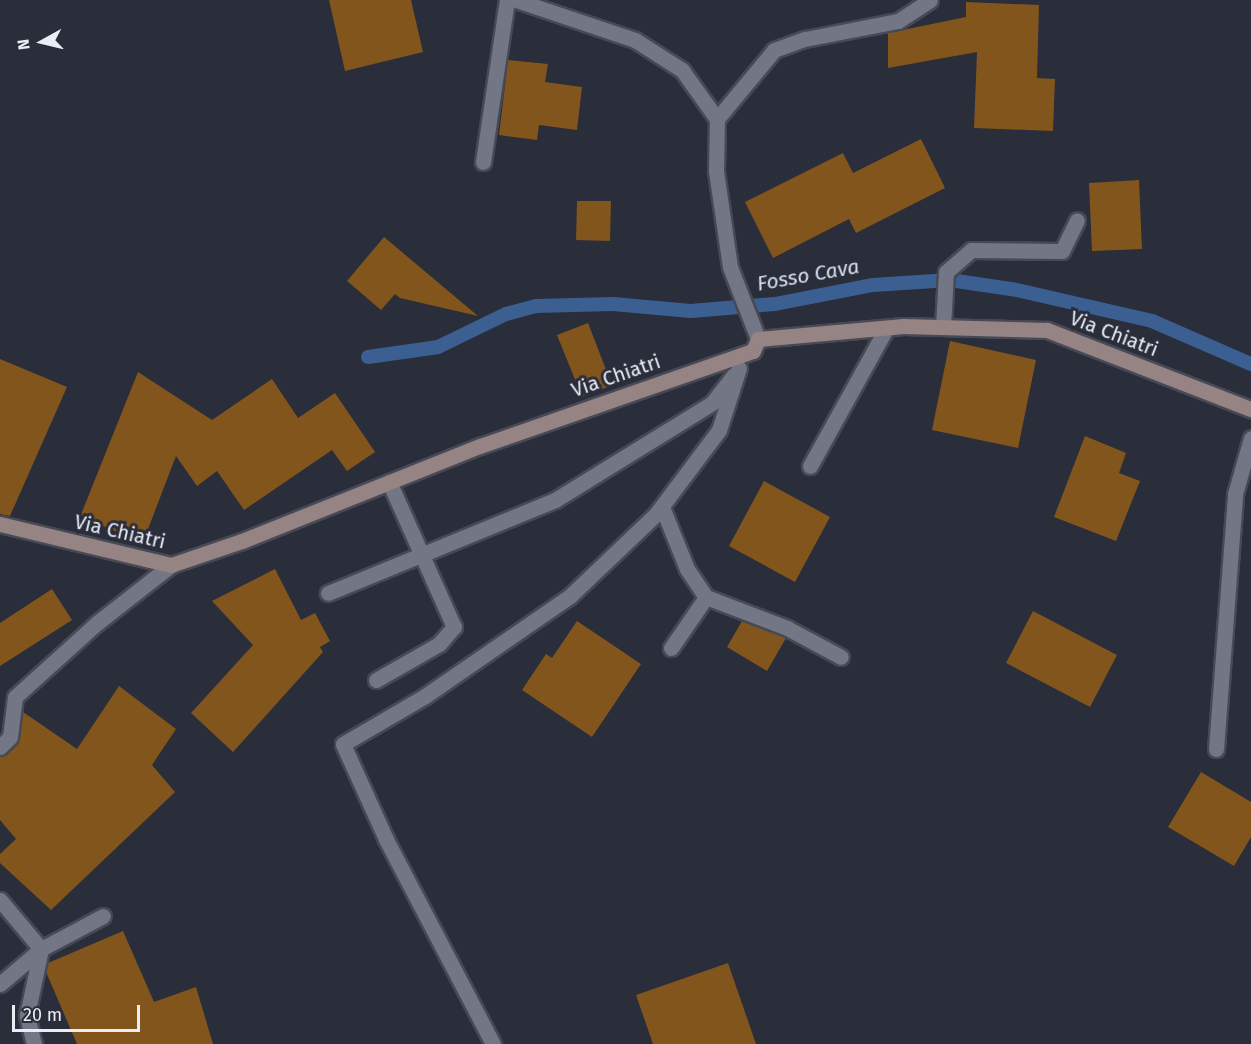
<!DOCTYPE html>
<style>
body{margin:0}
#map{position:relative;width:1251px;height:1044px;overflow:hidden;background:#2a2d3a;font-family:"Fira Sans",sans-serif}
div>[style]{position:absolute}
.stream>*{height:14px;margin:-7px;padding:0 7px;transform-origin:7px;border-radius:7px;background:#3c5f92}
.building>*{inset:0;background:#82551d}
.roads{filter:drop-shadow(2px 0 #474954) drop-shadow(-2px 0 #474954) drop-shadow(0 2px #474954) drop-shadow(0 -2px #474954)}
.lane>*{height:15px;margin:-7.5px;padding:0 7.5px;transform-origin:7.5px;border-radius:7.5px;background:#727685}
.street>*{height:15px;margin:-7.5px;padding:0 7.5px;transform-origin:7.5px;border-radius:7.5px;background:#727685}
.secondary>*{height:15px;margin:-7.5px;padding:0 7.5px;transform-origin:7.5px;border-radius:7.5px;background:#968383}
span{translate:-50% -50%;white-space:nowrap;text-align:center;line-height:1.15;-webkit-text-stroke:6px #2a2d3a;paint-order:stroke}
.street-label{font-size:20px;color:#ebedf5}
.water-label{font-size:21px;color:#d6e0f0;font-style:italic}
.north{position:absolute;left:12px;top:12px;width:60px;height:60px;-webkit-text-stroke:4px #2a2d3a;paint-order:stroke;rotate:262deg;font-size:16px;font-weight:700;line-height:24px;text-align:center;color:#ebedf5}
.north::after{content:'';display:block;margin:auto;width:21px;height:27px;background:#ebedf5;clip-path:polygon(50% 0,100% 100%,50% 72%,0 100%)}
.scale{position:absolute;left:12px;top:1005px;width:128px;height:27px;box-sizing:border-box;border:3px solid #ebedf5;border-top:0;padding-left:8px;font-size:18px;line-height:21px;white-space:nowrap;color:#ebedf5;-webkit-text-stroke:4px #2a2d3a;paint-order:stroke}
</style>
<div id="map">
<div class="stream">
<div style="left:368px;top:357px;width:71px;rotate:-8.1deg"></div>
<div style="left:438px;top:347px;width:76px;rotate:-25.9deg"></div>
<div style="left:506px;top:314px;width:31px;rotate:-15deg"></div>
<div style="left:536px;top:306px;width:77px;rotate:-1.5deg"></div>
<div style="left:613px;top:304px;width:78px;rotate:5.1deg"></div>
<div style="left:691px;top:311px;width:84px;rotate:-4.8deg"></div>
<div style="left:775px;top:304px;width:100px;rotate:-11deg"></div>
<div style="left:873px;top:285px;width:77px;rotate:-3.7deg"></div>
<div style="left:950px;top:280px;width:68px;rotate:8.5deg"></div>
<div style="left:1017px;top:290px;width:139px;rotate:12.9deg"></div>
<div style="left:1152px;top:321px;width:108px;rotate:23.5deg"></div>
</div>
<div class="building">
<div style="clip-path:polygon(329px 0,411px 0,423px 52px,345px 71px)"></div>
<div style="clip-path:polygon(966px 2px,1039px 5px,1037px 78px,1055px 79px,1053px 131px,974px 128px,977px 52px,888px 68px,888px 33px,966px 17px)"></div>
<div style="clip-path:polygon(508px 60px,548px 64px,545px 82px,582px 87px,577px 130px,539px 125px,537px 140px,499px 135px)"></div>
<div style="clip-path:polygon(921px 139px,945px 188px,856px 233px,849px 219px,773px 258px,745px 202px,843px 153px,853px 173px)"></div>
<div style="clip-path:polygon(1139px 180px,1142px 249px,1092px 251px,1089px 183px)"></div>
<div style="clip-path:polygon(577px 201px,611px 201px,610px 241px,576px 240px)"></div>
<div style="clip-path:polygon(384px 237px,478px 316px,400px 298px,395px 294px,381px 310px,347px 281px)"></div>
<div style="clip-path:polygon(588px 323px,612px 385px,582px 397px,557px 335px)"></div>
<div style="clip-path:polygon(950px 341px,1036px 360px,1018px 448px,932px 430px)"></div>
<div style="clip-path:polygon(0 359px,67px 387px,10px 516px,0 514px)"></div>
<div style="clip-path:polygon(138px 372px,212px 420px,272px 379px,298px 418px,335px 393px,375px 452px,347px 471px,332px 450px,244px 510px,217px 471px,197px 486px,176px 456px,143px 542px,80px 517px)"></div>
<div style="clip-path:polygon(1085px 436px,1126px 453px,1119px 473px,1140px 481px,1116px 541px,1054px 517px)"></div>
<div style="clip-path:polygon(764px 481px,830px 517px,795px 582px,729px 546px)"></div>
<div style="clip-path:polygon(275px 569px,301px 620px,315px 613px,330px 641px,320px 647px,323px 652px,233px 752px,191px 713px,253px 645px,212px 601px)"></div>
<div style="clip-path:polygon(52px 589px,72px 620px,0 666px,0 623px)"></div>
<div style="clip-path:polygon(1033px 611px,1117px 655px,1090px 707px,1006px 663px)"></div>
<div style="clip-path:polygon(577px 621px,641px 664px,592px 737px,522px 690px,546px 654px,552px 658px)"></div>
<div style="clip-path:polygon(742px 621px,786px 638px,767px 671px,727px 647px)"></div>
<div style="clip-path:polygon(119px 686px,176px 729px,152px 765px,175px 792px,51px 910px,0 863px,0 854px,16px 839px,0 820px,0 756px,17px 743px,23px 712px,77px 749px)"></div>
<div style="clip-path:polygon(1201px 772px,1251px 802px,1251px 837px,1234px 866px,1168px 827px)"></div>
<div style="clip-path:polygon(123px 931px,154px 1002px,196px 987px,213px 1044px,77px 1044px,46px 972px,48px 963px)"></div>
<div style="clip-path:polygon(728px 963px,756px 1044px,653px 1044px,636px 995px)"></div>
</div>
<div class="roads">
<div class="lane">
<div style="left:483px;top:162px;width:164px;rotate:-81.6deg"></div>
<div style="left:943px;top:327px;width:55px;rotate:-86.9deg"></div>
<div style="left:946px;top:272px;width:33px;rotate:-41deg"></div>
<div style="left:971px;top:250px;width:91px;rotate:0.6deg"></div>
<div style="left:1062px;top:251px;width:34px;rotate:-64deg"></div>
<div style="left:810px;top:466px;width:157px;rotate:-61deg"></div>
<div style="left:662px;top:507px;width:67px;rotate:68deg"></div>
<div style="left:687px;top:569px;width:34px;rotate:56deg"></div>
<div style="left:706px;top:597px;width:87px;rotate:20.9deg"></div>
<div style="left:787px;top:628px;width:61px;rotate:28.2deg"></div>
<div style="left:328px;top:593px;width:245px;rotate:-22.3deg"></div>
<div style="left:555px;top:500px;width:185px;rotate:-31.7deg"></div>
<div style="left:712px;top:403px;width:36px;rotate:-52deg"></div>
<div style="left:671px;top:648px;width:62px;rotate:-55.5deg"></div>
<div style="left:376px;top:680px;width:73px;rotate:-29.7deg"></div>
<div style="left:439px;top:644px;width:23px;rotate:-49deg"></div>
<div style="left:454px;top:627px;width:159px;rotate:-114.1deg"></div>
<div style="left:0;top:747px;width:14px;rotate:-45deg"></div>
<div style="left:10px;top:737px;width:40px;rotate:-82.9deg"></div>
<div style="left:15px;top:697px;width:110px;rotate:-42.1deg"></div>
<div style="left:97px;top:623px;width:94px;rotate:-38.1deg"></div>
<div style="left:1216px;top:749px;width:256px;rotate:-85.7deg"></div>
<div style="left:1235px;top:494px;width:58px;rotate:-74.1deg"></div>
<div style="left:34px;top:1044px;width:30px;rotate:-104deg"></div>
<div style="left:27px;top:1015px;width:67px;rotate:-78deg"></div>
<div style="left:493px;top:1044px;width:231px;rotate:-117.6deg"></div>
<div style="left:386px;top:839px;width:104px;rotate:-114.4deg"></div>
<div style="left:343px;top:744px;width:95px;rotate:-30.3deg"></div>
<div style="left:425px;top:696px;width:176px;rotate:-34.6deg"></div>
<div style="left:570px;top:596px;width:119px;rotate:-43.6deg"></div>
<div style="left:656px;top:514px;width:105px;rotate:-53.1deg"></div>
<div style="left:719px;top:430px;width:65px;rotate:-72.1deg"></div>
</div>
<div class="street">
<div style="left:516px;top:0;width:126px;rotate:18.6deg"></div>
<div style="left:635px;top:40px;width:56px;rotate:32.6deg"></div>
<div style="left:682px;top:70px;width:60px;rotate:54.5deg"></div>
<div style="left:717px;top:119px;width:52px;rotate:91.1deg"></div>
<div style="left:716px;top:171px;width:97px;rotate:81.7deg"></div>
<div style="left:730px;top:267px;width:77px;rotate:68.7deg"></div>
<div style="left:717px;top:119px;width:89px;rotate:-50.4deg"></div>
<div style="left:774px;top:50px;width:33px;rotate:-20deg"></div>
<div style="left:805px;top:39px;width:95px;rotate:-11deg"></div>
<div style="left:898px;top:21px;width:38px;rotate:-33deg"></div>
<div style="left:0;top:900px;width:64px;rotate:50.1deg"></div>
<div style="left:0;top:984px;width:54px;rotate:-40.5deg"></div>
<div style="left:41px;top:949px;width:70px;rotate:-28deg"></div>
</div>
<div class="secondary">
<div style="left:0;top:524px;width:176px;rotate:13.5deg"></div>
<div style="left:171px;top:565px;width:75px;rotate:-18.7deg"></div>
<div style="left:242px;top:541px;width:256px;rotate:-21.8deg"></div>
<div style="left:480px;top:446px;width:289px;rotate:-19.2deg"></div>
<div style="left:753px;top:351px;width:13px;rotate:-67deg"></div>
<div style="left:758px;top:339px;width:146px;rotate:-5.1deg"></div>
<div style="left:903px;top:326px;width:144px;rotate:1.6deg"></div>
<div style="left:1047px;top:330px;width:219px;rotate:21.2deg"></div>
</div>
</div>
<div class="street-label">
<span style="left:1114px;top:334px;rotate:21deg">Via Chiatri</span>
<span style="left:616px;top:376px;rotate:-19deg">Via Chiatri</span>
<span style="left:120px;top:532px;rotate:13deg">Via Chiatri</span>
</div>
<div class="water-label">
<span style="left:808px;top:275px;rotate:-10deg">Fosso Cava</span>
</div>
<div class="north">N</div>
<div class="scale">20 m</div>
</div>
